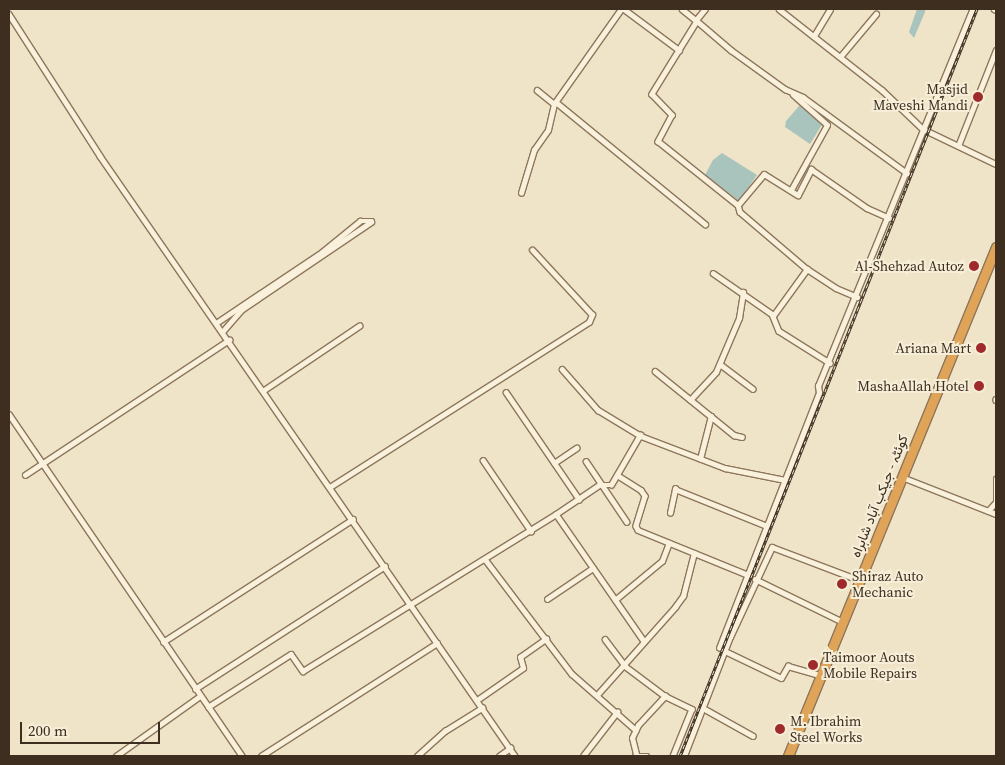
<!DOCTYPE html>
<meta charset="utf-8">
<style>
body{margin:0}
#map{position:relative;width:1005px;height:765px;overflow:hidden;background:#f0e4c8;font-family:"Source Serif 4",Vazirmatn,serif}
div>[style]{position:absolute}
.water>*{inset:0;background:#a9c4bc}
.roads{filter:drop-shadow(1px 0 #8d765c) drop-shadow(-1px 0 #8d765c) drop-shadow(0 1px #8d765c) drop-shadow(0 -1px #8d765c)}
.street>*{height:4.5px;margin:-2.25px;padding:0 2.25px;transform-origin:2.25px;border-radius:2.25px;background:#faf1dc}
.highway>*{height:9px;margin:-4.5px;padding:0 4.5px;transform-origin:4.5px;border-radius:4.5px;background:#e0a458}
.rail>*{height:3px;margin-top:-1.5px;transform-origin:0;background:repeating-linear-gradient(90deg,#f7eed8 0 4px,#3d2e20 0 8px);box-sizing:border-box;border-block:1px solid #3d2e20}
.dots>*{width:14px;height:14px;translate:-50% -50%;box-sizing:border-box;border:2px solid #f7eed8;border-radius:50%}
span{translate:-50% -50%;white-space:nowrap;text-align:center;line-height:1.15;-webkit-text-stroke:4px #f7eed8;paint-order:stroke}
.poi-label{font-size:14px;color:#3d2e20}
.right{translate:-100% -50%;text-align:right}
.left{translate:0 -50%;text-align:left}
.street-label{font-size:14px;color:#3d2e20}
.frame{position:absolute;inset:0;border:10px solid #3d2e20;pointer-events:none}
.scale{position:absolute;left:20px;top:722px;width:140px;height:22px;box-sizing:border-box;border:2px solid #3d2e20;border-top:0;padding-left:6px;font-size:15px;line-height:18px;white-space:nowrap;color:#3d2e20;-webkit-text-stroke:4px #f7eed8;paint-order:stroke}
</style>
<div id="map">
<div class="water">
<div style="clip-path:polygon(917px 9px,925px 9px,925px 12px,914px 38px,909px 32px)"></div>
<div style="clip-path:polygon(800px 105px,823px 123px,810px 144px,785px 127px,786px 121px)"></div>
<div style="clip-path:polygon(722px 153px,757px 175px,739px 201px,705px 175px,713px 160px)"></div>
</div>
<div class="roads">
<div class="street">
<div style="left:624px;top:9px;width:69px;rotate:36.7deg"></div>
<div style="left:682px;top:9px;width:19px;rotate:39deg"></div>
<div style="left:697px;top:21px;width:86px;rotate:121.7deg"></div>
<div style="left:652px;top:94px;width:29px;rotate:46deg"></div>
<div style="left:672px;top:115px;width:30px;rotate:118deg"></div>
<div style="left:658px;top:141px;width:102px;rotate:38.7deg"></div>
<div style="left:738px;top:205px;width:7px;rotate:74deg"></div>
<div style="left:740px;top:212px;width:88px;rotate:40.4deg"></div>
<div style="left:807px;top:269px;width:35px;rotate:33deg"></div>
<div style="left:836px;top:288px;width:23px;rotate:23deg"></div>
<div style="left:779px;top:9px;width:131px;rotate:38.2deg"></div>
<div style="left:882px;top:90px;width:57px;rotate:43.6deg"></div>
<div style="left:923px;top:129px;width:81px;rotate:25.6deg"></div>
<div style="left:994px;top:9px;width:2px;rotate:27deg"></div>
<div style="left:9px;top:14px;width:169px;rotate:57.3deg"></div>
<div style="left:100px;top:156px;width:730px;rotate:55.33deg"></div>
<div style="left:696px;top:20px;width:14px;rotate:-51deg"></div>
<div style="left:697px;top:21px;width:45px;rotate:40.5deg"></div>
<div style="left:731px;top:50px;width:67px;rotate:35.8deg"></div>
<div style="left:785px;top:89px;width:20px;rotate:24deg"></div>
<div style="left:803px;top:97px;width:129px;rotate:36.2deg"></div>
<div style="left:814px;top:36px;width:31px;rotate:-59deg"></div>
<div style="left:840px;top:57px;width:56px;rotate:-50.1deg"></div>
<div style="left:537px;top:90px;width:22px;rotate:39deg"></div>
<div style="left:554px;top:104px;width:116px;rotate:-54.8deg"></div>
<div style="left:556px;top:102px;width:193px;rotate:39.3deg"></div>
<div style="left:958px;top:146px;width:103px;rotate:-68.4deg"></div>
<div style="left:791px;top:190px;width:74px;rotate:-61deg"></div>
<div style="left:827px;top:125px;width:45px;rotate:-138.6deg"></div>
<div style="left:521px;top:193px;width:45px;rotate:-73.2deg"></div>
<div style="left:534px;top:150px;width:24px;rotate:-55deg"></div>
<div style="left:548px;top:130px;width:27px;rotate:-77deg"></div>
<div style="left:738px;top:205px;width:40px;rotate:-50deg"></div>
<div style="left:764px;top:174px;width:40px;rotate:32deg"></div>
<div style="left:798px;top:195px;width:29px;rotate:-63deg"></div>
<div style="left:811px;top:169px;width:68px;rotate:34.9deg"></div>
<div style="left:867px;top:208px;width:24px;rotate:24deg"></div>
<div style="left:713px;top:273px;width:72px;rotate:34.8deg"></div>
<div style="left:772px;top:314px;width:18px;rotate:68deg"></div>
<div style="left:779px;top:331px;width:60px;rotate:32.1deg"></div>
<div style="left:773px;top:316px;width:58px;rotate:-54.1deg"></div>
<div style="left:216px;top:323px;width:128px;rotate:-33.8deg"></div>
<div style="left:322px;top:252px;width:49px;rotate:-39.2deg"></div>
<div style="left:360px;top:221px;width:12px"></div>
<div style="left:223px;top:331px;width:28px;rotate:-49deg"></div>
<div style="left:241px;top:310px;width:157px;rotate:-34.1deg"></div>
<div style="left:720px;top:364px;width:41px;rotate:37.1deg"></div>
<div style="left:562px;top:369px;width:55px;rotate:48.7deg"></div>
<div style="left:598px;top:410px;width:50px;rotate:31.2deg"></div>
<div style="left:641px;top:436px;width:90px;rotate:20.9deg"></div>
<div style="left:725px;top:468px;width:61px;rotate:11.3deg"></div>
<div style="left:655px;top:371px;width:102px;rotate:39deg"></div>
<div style="left:734px;top:435px;width:8px;rotate:14deg"></div>
<div style="left:264px;top:390px;width:115px;rotate:-34deg"></div>
<div style="left:506px;top:392px;width:130px;rotate:55.7deg"></div>
<div style="left:996px;top:399px;width:1px;rotate:90deg"></div>
<div style="left:690px;top:400px;width:38px;rotate:-47deg"></div>
<div style="left:716px;top:372px;width:59px;rotate:-66.9deg"></div>
<div style="left:739px;top:318px;width:26px;rotate:-81deg"></div>
<div style="left:9px;top:414px;width:414px;rotate:55.7deg"></div>
<div style="left:700px;top:459px;width:44px;rotate:-75.7deg"></div>
<div style="left:483px;top:460px;width:86px;rotate:55.9deg"></div>
<div style="left:586px;top:461px;width:73px;rotate:56.1deg"></div>
<div style="left:554px;top:463px;width:27px;rotate:-34deg"></div>
<div style="left:25px;top:475px;width:245px;rotate:-33.5deg"></div>
<div style="left:617px;top:475px;width:28px;rotate:32deg"></div>
<div style="left:641px;top:490px;width:7px;rotate:56deg"></div>
<div style="left:645px;top:496px;width:31px;rotate:107deg"></div>
<div style="left:636px;top:526px;width:4px;rotate:63deg"></div>
<div style="left:638px;top:530px;width:119px;rotate:22.2deg"></div>
<div style="left:902px;top:477px;width:101px;rotate:21.5deg"></div>
<div style="left:330px;top:487px;width:307px;rotate:-32.5deg"></div>
<div style="left:589px;top:322px;width:8px;rotate:-67deg"></div>
<div style="left:592px;top:315px;width:88px;rotate:-132.7deg"></div>
<div style="left:988px;top:511px;width:12px;rotate:-48deg"></div>
<div style="left:996px;top:502px;width:23px;rotate:-90deg"></div>
<div style="left:670px;top:513px;width:25px;rotate:-78deg"></div>
<div style="left:675px;top:489px;width:99px;rotate:21.9deg"></div>
<div style="left:556px;top:514px;width:52px;rotate:-34deg"></div>
<div style="left:599px;top:485px;width:12px"></div>
<div style="left:611px;top:485px;width:58px;rotate:-59.9deg"></div>
<div style="left:485px;top:559px;width:144px;rotate:52.9deg"></div>
<div style="left:572px;top:674px;width:85px;rotate:41.2deg"></div>
<div style="left:755px;top:579px;width:98px;rotate:26deg"></div>
<div style="left:547px;top:599px;width:55px;rotate:-34deg"></div>
<div style="left:615px;top:600px;width:61px;rotate:-39.7deg"></div>
<div style="left:662px;top:561px;width:19px;rotate:-69deg"></div>
<div style="left:605px;top:639px;width:34px;rotate:53deg"></div>
<div style="left:625px;top:666px;width:50px;rotate:36.9deg"></div>
<div style="left:665px;top:696px;width:30px;rotate:26deg"></div>
<div style="left:692px;top:709px;width:51px;rotate:112deg"></div>
<div style="left:163px;top:642px;width:226px;rotate:-32.9deg"></div>
<div style="left:719px;top:648px;width:274px;rotate:-68.6deg"></div>
<div style="left:819px;top:393px;width:7px;rotate:-98deg"></div>
<div style="left:818px;top:386px;width:408px;rotate:-67.7deg"></div>
<div style="left:725px;top:651px;width:62px;rotate:25.7deg"></div>
<div style="left:781px;top:678px;width:14px;rotate:-60deg"></div>
<div style="left:788px;top:666px;width:35px;rotate:16deg"></div>
<div style="left:195px;top:689px;width:226px;rotate:-32.9deg"></div>
<div style="left:597px;top:695px;width:118px;rotate:-48.4deg"></div>
<div style="left:675px;top:607px;width:14px;rotate:-54deg"></div>
<div style="left:683px;top:596px;width:44px;rotate:-75.7deg"></div>
<div style="left:477px;top:700px;width:56px;rotate:-34.8deg"></div>
<div style="left:523px;top:668px;width:11px;rotate:-105deg"></div>
<div style="left:520px;top:657px;width:32px;rotate:-35deg"></div>
<div style="left:208px;top:707px;width:98px;rotate:-32.6deg"></div>
<div style="left:291px;top:654px;width:21px;rotate:55deg"></div>
<div style="left:303px;top:671px;width:298px;rotate:-31.8deg"></div>
<div style="left:556px;top:514px;width:155px;rotate:55.3deg"></div>
<div style="left:703px;top:708px;width:57px;rotate:29.2deg"></div>
<div style="left:636px;top:754px;width:16px;rotate:-104deg"></div>
<div style="left:632px;top:738px;width:14px;rotate:-65deg"></div>
<div style="left:638px;top:725px;width:40px;rotate:-47deg"></div>
<div style="left:116px;top:756px;width:103px;rotate:-35.5deg"></div>
<div style="left:261px;top:756px;width:209px;rotate:-32.7deg"></div>
<div style="left:417px;top:756px;width:38px;rotate:-42deg"></div>
<div style="left:445px;top:731px;width:44px;rotate:-31.9deg"></div>
<div style="left:499px;top:756px;width:14px;rotate:-36deg"></div>
<div style="left:583px;top:756px;width:56px;rotate:-52.3deg"></div>
<div style="left:635px;top:756px;width:12px"></div>
<div style="left:684px;top:756px;width:128px;rotate:-68.9deg"></div>
<div style="left:730px;top:637px;width:99px;rotate:-65deg"></div>
<div style="left:772px;top:547px;width:93px;rotate:20.8deg"></div>
</div>
<div class="highway">
<div style="left:788px;top:756px;width:550px;rotate:-67.77deg"></div>
</div>
</div>
<div class="rail">
<div style="left:680px;top:756px;width:804px;rotate:-68.32deg"></div>
</div>
<div class="dots">
<div style="left:978px;top:97px;background:#9e2a2b"></div>
<div style="left:974px;top:266px;background:#9e2a2b"></div>
<div style="left:981px;top:348px;background:#9e2a2b"></div>
<div style="left:979px;top:386px;background:#9e2a2b"></div>
<div style="left:842px;top:584px;background:#9e2a2b"></div>
<div style="left:813px;top:665px;background:#9e2a2b"></div>
<div style="left:780px;top:729px;background:#9e2a2b"></div>
</div>
<div class="poi-label">
<span class="right" style="left:968px;top:97px">Masjid<br>Maveshi Mandi</span>
<span class="right" style="left:964px;top:266px">Al-Shehzad Autoz</span>
<span class="right" style="left:971px;top:348px">Ariana Mart</span>
<span class="right" style="left:969px;top:386px">MashaAllah Hotel</span>
<span class="left" style="left:852px;top:584px">Shiraz Auto<br>Mechanic</span>
<span class="left" style="left:823px;top:665px">Taimoor Aouts<br>Mobile Repairs</span>
<span class="left" style="left:790px;top:729px">M. Ibrahim<br>Steel Works</span>
</div>
<div class="street-label">
<span style="left:879px;top:496px;rotate:-68deg">کوئٹہ - جیکب آباد شاہراہ</span>
</div>
<div class="frame"></div>
<div class="scale">200 m</div>
</div>
